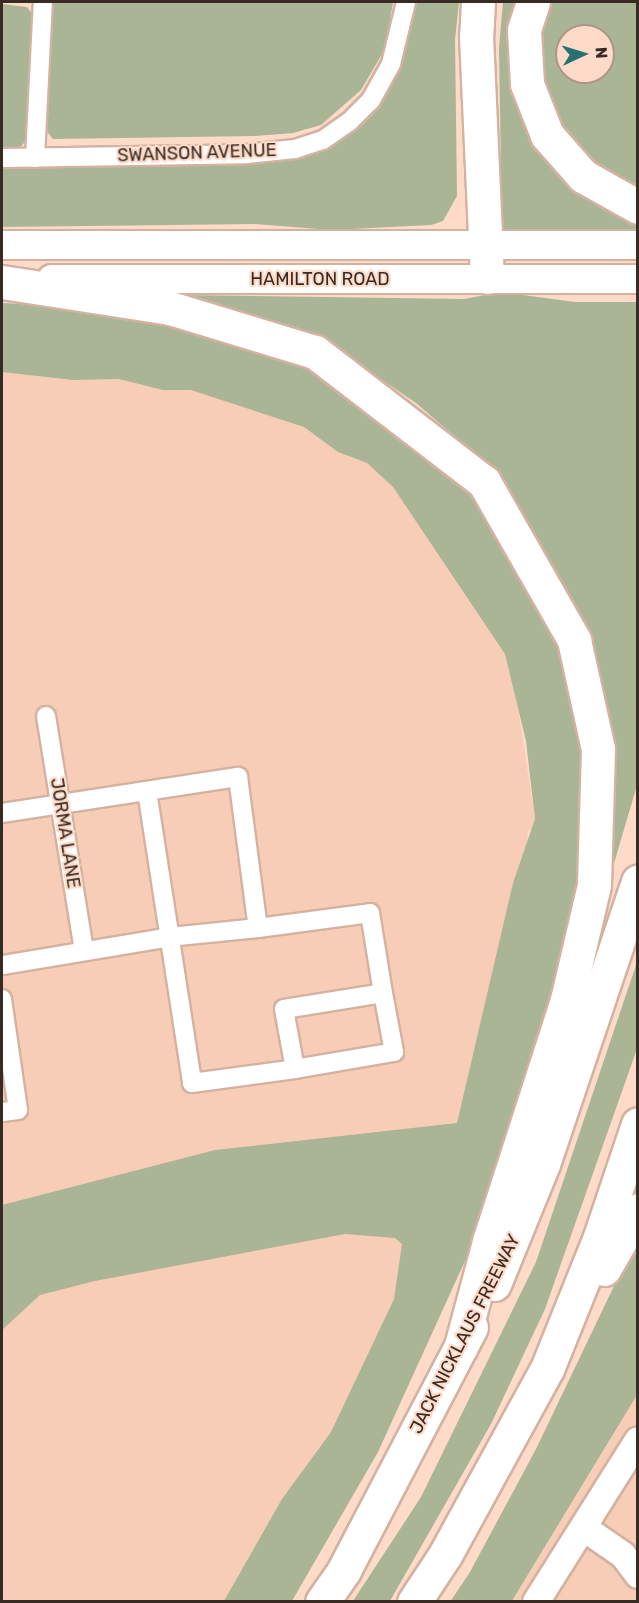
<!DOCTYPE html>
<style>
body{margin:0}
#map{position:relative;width:639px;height:1603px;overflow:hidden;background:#fddbc8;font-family:Rubik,sans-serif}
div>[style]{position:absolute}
.built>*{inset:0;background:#f7cdb7}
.green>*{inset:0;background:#aab596}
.roads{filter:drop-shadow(2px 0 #d4b2a1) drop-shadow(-2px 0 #d4b2a1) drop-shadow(0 2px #d4b2a1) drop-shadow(0 -2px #d4b2a1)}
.street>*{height:18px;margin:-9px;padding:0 9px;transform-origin:9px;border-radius:9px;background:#fff}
.secondary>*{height:26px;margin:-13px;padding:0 13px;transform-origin:13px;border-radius:13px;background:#fff}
.primary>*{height:28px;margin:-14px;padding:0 14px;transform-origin:14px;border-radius:14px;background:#fff}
.highway>*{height:33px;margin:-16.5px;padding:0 16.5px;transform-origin:16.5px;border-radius:16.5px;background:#fff}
span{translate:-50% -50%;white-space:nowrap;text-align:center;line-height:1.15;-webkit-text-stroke:4.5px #fddbc8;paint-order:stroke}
.street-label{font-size:18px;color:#382b24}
.frame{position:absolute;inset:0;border:3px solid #382b24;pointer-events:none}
.north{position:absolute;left:555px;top:24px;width:60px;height:60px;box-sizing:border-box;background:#fddbc8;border:2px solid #ae9586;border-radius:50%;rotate:86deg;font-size:16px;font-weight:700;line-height:24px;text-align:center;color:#382b24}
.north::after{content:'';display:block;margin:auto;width:21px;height:27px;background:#277173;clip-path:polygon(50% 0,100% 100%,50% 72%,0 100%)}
</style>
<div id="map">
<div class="built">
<div style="clip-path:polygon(2px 341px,282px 398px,347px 456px,367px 463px,393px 487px,509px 648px,535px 819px,532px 830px,527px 831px,528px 846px,469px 1112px,397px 1338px,258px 1601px,2px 1602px)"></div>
<div style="clip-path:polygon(637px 1395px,637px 1601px,512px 1602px,609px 1442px)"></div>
</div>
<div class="green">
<div style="clip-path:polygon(47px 2px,393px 2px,385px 49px,361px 90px,321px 125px,293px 133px,255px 136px,53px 139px,44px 128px)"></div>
<div style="clip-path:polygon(417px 2px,459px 2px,455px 40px,457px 196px,443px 221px,431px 225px,331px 230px,255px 224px,2px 227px,2px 164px,326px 147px,362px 123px,380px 103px,403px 54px)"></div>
<div style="clip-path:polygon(503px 2px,524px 2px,522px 90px,637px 216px,637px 232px,507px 232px,502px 228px,499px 48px)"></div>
<div style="clip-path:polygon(evenodd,544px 2px,637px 2px,637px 196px,599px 175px,553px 122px,536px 70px,544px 2px,567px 36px,603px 36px,603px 72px,567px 72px,567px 36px)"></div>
<div style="clip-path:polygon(2px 4px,27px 7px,34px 16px,27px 140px,19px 148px,2px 148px)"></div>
<div style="clip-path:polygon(501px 292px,575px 302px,637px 302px,638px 782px,612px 870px,607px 868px,571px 605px,520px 512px,452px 434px,416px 403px,375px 375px,334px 351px,182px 295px,464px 299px)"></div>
<div style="clip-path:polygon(2px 303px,136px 310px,308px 359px,456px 468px,552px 617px,589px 772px,575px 929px,475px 1239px,378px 1452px,292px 1601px,224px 1601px,282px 1499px,331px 1432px,394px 1299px,402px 1244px,395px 1238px,345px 1234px,95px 1281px,40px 1295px,2px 1330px,2px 1205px,215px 1150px,457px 1123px,513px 883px,535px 819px,526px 741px,505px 654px,393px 487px,367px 463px,338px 452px,304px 427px,191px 390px,163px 390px,119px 379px,73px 380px,2px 372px)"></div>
<div style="clip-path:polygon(637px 962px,637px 1049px,545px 1309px,491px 1424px,390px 1601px,353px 1601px,421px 1497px,536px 1262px)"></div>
<div style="clip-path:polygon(637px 1238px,637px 1395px,512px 1601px,450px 1602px,470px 1572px,536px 1449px)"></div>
</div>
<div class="roads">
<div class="street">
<div style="left:2px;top:158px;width:244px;rotate:-0.9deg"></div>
<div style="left:246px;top:154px;width:49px;rotate:-5.8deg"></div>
<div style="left:295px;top:149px;width:29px;rotate:-18deg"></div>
<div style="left:323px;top:140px;width:32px;rotate:-35deg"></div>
<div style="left:349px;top:122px;width:31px;rotate:-45deg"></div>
<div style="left:371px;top:100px;width:41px;rotate:-60.9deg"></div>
<div style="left:391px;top:64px;width:64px;rotate:-76.4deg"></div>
<div style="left:35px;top:158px;width:156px;rotate:-87.1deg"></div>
<div style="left:46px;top:716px;width:238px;rotate:80.8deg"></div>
<div style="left:147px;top:791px;width:295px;rotate:81.2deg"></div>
<div style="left:192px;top:1083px;width:104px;rotate:-7.7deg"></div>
<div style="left:295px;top:1069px;width:61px;rotate:-100.4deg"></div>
<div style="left:284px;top:1009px;width:100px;rotate:-9.2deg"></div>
<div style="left:383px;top:993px;width:60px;rotate:79.4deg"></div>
<div style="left:394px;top:1052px;width:100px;rotate:170.3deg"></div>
<div style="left:2px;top:813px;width:239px;rotate:-8.7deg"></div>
<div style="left:238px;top:777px;width:152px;rotate:82.5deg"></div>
<div style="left:258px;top:928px;width:88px;rotate:174.2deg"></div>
<div style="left:170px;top:937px;width:170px;rotate:170.5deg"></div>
<div style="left:258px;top:928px;width:113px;rotate:-7.6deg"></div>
<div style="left:370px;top:913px;width:81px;rotate:80.8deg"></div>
<div style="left:2px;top:999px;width:112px;rotate:81.8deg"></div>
<div style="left:18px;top:1110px;width:16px;rotate:173deg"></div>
</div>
<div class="secondary">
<div style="left:584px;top:1528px;width:47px;rotate:34.7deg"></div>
<div style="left:623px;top:1555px;width:25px;rotate:53deg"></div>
<div style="left:536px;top:1602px;width:191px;rotate:-57.8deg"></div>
</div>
<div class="primary">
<div style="left:2px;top:245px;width:636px"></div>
<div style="left:52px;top:279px;width:586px"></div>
</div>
<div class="highway">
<div style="left:478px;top:2px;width:34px;rotate:93deg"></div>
<div style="left:476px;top:36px;width:241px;rotate:87.4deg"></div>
<div style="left:533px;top:2px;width:29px;rotate:108deg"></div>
<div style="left:524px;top:30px;width:54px;rotate:86.8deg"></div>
<div style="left:527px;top:84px;width:55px;rotate:68.6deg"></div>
<div style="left:547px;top:135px;width:55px;rotate:48.7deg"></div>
<div style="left:583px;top:176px;width:63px;rotate:29.4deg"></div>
<div style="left:2px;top:282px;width:170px;rotate:8.8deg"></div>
<div style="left:170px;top:308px;width:152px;rotate:16.9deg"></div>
<div style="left:315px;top:352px;width:213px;rotate:37.6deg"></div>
<div style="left:484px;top:482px;width:182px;rotate:60.3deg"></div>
<div style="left:574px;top:640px;width:112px;rotate:77.6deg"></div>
<div style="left:598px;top:749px;width:136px;rotate:91.7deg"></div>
<div style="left:594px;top:885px;width:118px;rotate:103.2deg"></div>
<div style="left:567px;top:1000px;width:254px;rotate:107.9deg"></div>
<div style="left:489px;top:1242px;width:108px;rotate:105.1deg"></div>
<div style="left:604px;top:1269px;width:68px;rotate:-60deg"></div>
<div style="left:494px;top:1284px;width:130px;rotate:-67.8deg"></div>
<div style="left:543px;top:1164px;width:298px;rotate:-71.4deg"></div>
<div style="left:322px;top:1602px;width:39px;rotate:-55deg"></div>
<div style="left:344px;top:1570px;width:274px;rotate:-62.4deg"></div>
<div style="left:414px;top:1602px;width:56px;rotate:-56.6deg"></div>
<div style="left:445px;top:1555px;width:212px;rotate:-61.3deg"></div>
<div style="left:547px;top:1369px;width:142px;rotate:-68.1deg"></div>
<div style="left:600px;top:1237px;width:119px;rotate:-71.4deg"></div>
</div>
</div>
<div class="street-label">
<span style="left:197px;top:153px;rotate:-2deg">SWANSON AVENUE</span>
<span style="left:320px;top:279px">HAMILTON ROAD</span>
<span style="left:65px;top:833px;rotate:81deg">JORMA LANE</span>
<span style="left:465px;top:1334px;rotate:-63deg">JACK NICKLAUS FREEWAY</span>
</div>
<div class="frame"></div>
<div class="north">N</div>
</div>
